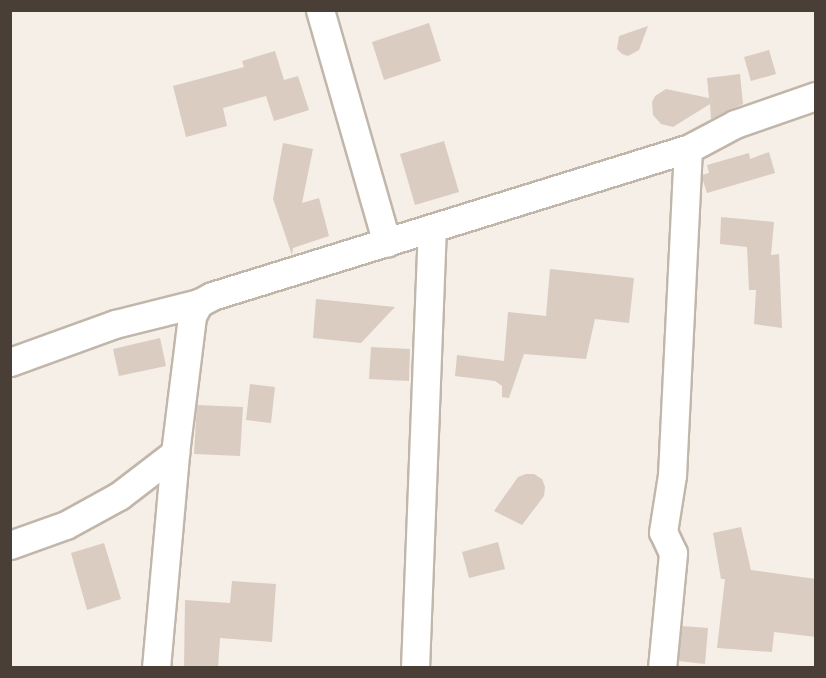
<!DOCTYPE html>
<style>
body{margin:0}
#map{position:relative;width:826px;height:678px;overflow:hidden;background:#f5efe8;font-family:Raleway,sans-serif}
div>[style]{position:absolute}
.building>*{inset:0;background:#daccc0}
.roads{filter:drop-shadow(2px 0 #c1b6aa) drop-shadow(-2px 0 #c1b6aa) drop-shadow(0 2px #c1b6aa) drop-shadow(0 -2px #c1b6aa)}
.street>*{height:27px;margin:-13.5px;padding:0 13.5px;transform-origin:13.5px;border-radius:13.5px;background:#fff}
span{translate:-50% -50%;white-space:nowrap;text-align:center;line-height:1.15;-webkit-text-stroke:5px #fff;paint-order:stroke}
.frame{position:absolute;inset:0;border:12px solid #493f36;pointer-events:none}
</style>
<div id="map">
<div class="building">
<div style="clip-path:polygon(429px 23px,441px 61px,384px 80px,372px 42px)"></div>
<div style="clip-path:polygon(648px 26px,639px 50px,628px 56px,622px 54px,617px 49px,619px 36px)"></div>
<div style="clip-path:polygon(769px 50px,776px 74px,751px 81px,744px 57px)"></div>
<div style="clip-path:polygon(275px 51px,284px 80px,298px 76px,309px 110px,274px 121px,266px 96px,223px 108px,227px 126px,186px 137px,173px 86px,244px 67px,242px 61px)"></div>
<div style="clip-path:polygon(740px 74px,743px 104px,711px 119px,710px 104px,673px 127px,661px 124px,653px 115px,652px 102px,655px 96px,666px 89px,709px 98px,707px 78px)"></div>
<div style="clip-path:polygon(444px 141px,459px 192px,415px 205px,400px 154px)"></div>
<div style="clip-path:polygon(283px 143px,313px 149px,302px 203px,319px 198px,329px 236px,293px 248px,292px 255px,273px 199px)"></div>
<div style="clip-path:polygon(769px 152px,775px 173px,707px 193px,702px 178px,702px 175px,709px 173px,707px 165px,749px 153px,750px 159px)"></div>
<div style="clip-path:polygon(721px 217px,774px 222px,771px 255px,779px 254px,782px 328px,754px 324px,756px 290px,749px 290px,747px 247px,720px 244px)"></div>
<div style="clip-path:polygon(550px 269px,634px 278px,629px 323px,595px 319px,586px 359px,524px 354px,509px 398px,502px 397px,502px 386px,495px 381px,455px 376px,457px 355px,504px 361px,508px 312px,546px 316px)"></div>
<div style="clip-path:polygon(316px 299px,395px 307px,361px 343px,313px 338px)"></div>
<div style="clip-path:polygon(160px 338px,166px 366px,119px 376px,113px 349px)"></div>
<div style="clip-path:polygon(371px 347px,410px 349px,409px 381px,369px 379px)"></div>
<div style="clip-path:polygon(250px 384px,275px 387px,271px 423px,246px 420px)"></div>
<div style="clip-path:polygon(197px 405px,243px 407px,240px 456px,194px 454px)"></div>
<div style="clip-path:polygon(526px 474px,534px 474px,542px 479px,545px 487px,544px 496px,522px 525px,494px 511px,518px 477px)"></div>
<div style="clip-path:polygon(741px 527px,751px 570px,816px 579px,816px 637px,774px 632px,772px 652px,717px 648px,725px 579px,721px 579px,713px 533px)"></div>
<div style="clip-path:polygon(498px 542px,505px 569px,469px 578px,462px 552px)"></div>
<div style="clip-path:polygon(104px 543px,121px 599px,87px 610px,71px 553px)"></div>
<div style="clip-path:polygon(232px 581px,276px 584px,272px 642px,220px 638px,218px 668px,184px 668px,185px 600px,230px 603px)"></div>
<div style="clip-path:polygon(682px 626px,708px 628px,705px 664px,678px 661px)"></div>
</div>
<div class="roads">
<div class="street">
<div style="left:320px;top:10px;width:242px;rotate:74deg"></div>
<div style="left:10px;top:362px;width:112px;rotate:-19.9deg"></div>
<div style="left:115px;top:324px;width:87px;rotate:-14deg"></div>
<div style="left:10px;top:545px;width:59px;rotate:-19.7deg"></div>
<div style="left:66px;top:525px;width:60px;rotate:-28.7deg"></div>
<div style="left:119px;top:496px;width:71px;rotate:-37.5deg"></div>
<div style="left:175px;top:453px;width:138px;rotate:-82.9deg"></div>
<div style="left:192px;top:316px;width:15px;rotate:-62deg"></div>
<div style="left:199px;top:303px;width:15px;rotate:-28deg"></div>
<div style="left:212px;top:296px;width:498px;rotate:-17.2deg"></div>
<div style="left:688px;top:149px;width:53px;rotate:-28deg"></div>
<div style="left:735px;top:124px;width:86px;rotate:-19.1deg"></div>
<div style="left:156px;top:668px;width:216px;rotate:-84.9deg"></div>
<div style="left:415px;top:668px;width:439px;rotate:-87.8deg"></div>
<div style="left:662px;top:668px;width:116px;rotate:-84.5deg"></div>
<div style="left:673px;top:553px;width:23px;rotate:-115deg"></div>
<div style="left:663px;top:532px;width:58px;rotate:-81deg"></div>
<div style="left:672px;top:475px;width:326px;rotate:-87.2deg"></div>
</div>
</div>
<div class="frame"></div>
</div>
